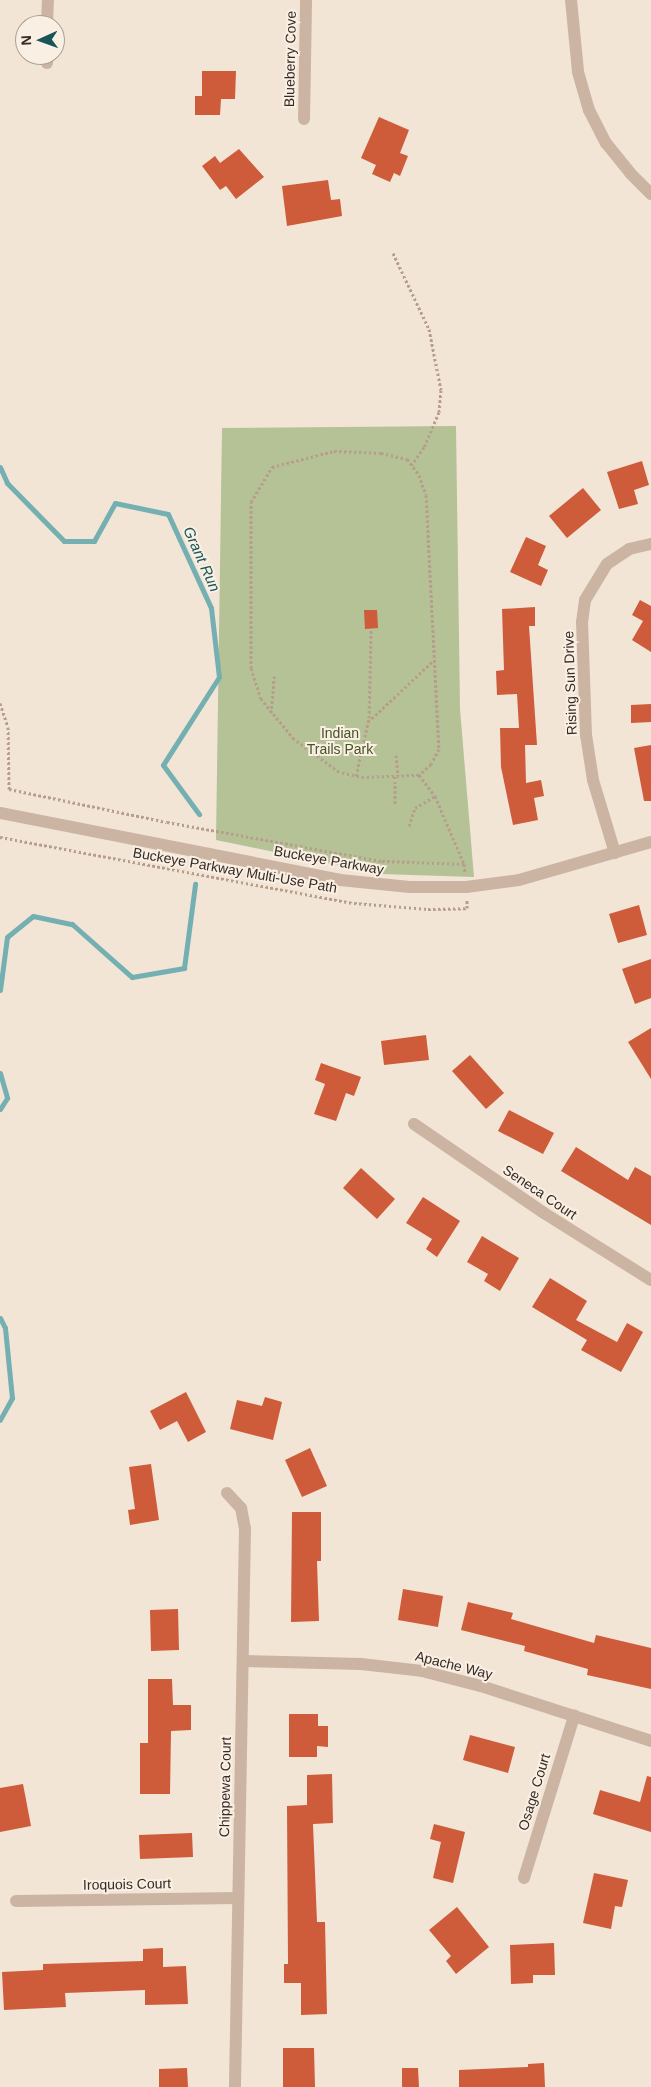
<!DOCTYPE html>
<style>
body{margin:0}
#map{position:relative;width:651px;height:2087px;overflow:hidden;background:#f2e5d6;font-family:Helvetica,sans-serif}
div>[style]{position:absolute}
.green>*{inset:0;background:#b4c296}
.stream>*{height:5px;margin:-2.5px;padding:0 2.5px;transform-origin:2.5px;border-radius:2.5px;background:#74afb1}
.building>*{inset:0;background:#ce5b39}
.path>*{height:3px;margin-top:-1.5px;transform-origin:0;background:repeating-linear-gradient(90deg,#b79e8c 0 2.5px,transparent 0 5px)}
.minor>*{height:12px;margin:-6px;padding:0 6px;transform-origin:6px;border-radius:6px;background:#cbb4a2}
.tertiary>*{height:12px;margin:-6px;padding:0 6px;transform-origin:6px;border-radius:6px;background:#cbb4a2}
span{translate:-50% -50%;white-space:nowrap;text-align:center;line-height:1.15;-webkit-text-stroke:4px #faefe3;paint-order:stroke}
.street-label{font-size:14px;color:#352a25}
.park-label{font-size:14px;color:#455427}
.water-label{font-size:15px;color:#185558;font-style:italic}
.north{position:absolute;left:15px;top:15px;width:50px;height:50px;box-sizing:border-box;background:#faefe3;border:1px solid #aba097;border-radius:50%;rotate:268deg;font-size:14px;font-weight:700;line-height:20px;text-align:center;color:#352a25}
.north::after{content:'';display:block;margin:auto;width:18px;height:22px;background:#185558;clip-path:polygon(50% 0,100% 100%,50% 72%,0 100%)}
</style>
<div id="map">
<div class="green">
<div style="clip-path:polygon(456px 426px,460px 709px,474px 877px,381px 874px,216px 840px,222px 428px)"></div>
</div>
<div class="stream">
<div style="left:0;top:467px;width:17px;rotate:66deg"></div>
<div style="left:7px;top:483px;width:81px;rotate:45.5deg"></div>
<div style="left:64px;top:541px;width:30px"></div>
<div style="left:94px;top:541px;width:43px;rotate:-61.1deg"></div>
<div style="left:115px;top:503px;width:54px;rotate:11.7deg"></div>
<div style="left:168px;top:514px;width:103px;rotate:65.4deg"></div>
<div style="left:211px;top:608px;width:69px;rotate:83.4deg"></div>
<div style="left:219px;top:677px;width:104px;rotate:122.5deg"></div>
<div style="left:163px;top:765px;width:61px;rotate:53.7deg"></div>
<div style="left:0;top:990px;width:53px;rotate:-82.5deg"></div>
<div style="left:7px;top:937px;width:33px;rotate:-39deg"></div>
<div style="left:33px;top:916px;width:40px;rotate:12deg"></div>
<div style="left:72px;top:924px;width:80px;rotate:41.5deg"></div>
<div style="left:132px;top:977px;width:53px;rotate:-9.8deg"></div>
<div style="left:184px;top:968px;width:85px;rotate:-82.5deg"></div>
<div style="left:0;top:1073px;width:26px;rotate:74deg"></div>
<div style="left:7px;top:1098px;width:13px;rotate:122deg"></div>
<div style="left:0;top:1318px;width:11px;rotate:63deg"></div>
<div style="left:5px;top:1328px;width:70px;rotate:84.3deg"></div>
<div style="left:12px;top:1398px;width:25px;rotate:119deg"></div>
</div>
<div class="building">
<div style="clip-path:polygon(202px 71px,236px 71px,235px 99px,221px 99px,220px 115px,195px 115px,195px 96px,202px 96px)"></div>
<div style="clip-path:polygon(379px 117px,409px 130px,400px 153px,408px 156px,400px 176px,394px 173px,390px 182px,372px 174px,376px 165px,361px 158px)"></div>
<div style="clip-path:polygon(239px 149px,264px 177px,236px 199px,226px 186px,220px 190px,202px 166px,215px 156px,220px 163px)"></div>
<div style="clip-path:polygon(328px 180px,331px 200px,340px 199px,342px 216px,287px 226px,282px 186px)"></div>
<div style="clip-path:polygon(642px 461px,649px 485px,634px 490px,638px 504px,619px 509px,607px 472px)"></div>
<div style="clip-path:polygon(583px 488px,601px 510px,567px 538px,549px 516px)"></div>
<div style="clip-path:polygon(526px 537px,546px 546px,538px 565px,548px 570px,541px 586px,510px 572px)"></div>
<div style="clip-path:polygon(640px 600px,651px 606px,651px 652px,632px 640px,643px 621px,632px 615px)"></div>
<div style="clip-path:polygon(535px 607px,535px 626px,529px 626px,537px 745px,525px 745px,526px 783px,541px 780px,544px 796px,534px 798px,538px 820px,513px 825px,501px 767px,500px 728px,519px 728px,517px 694px,497px 695px,496px 671px,504px 670px,502px 609px)"></div>
<div style="clip-path:polygon(364px 610px,377px 610px,378px 628px,365px 629px)"></div>
<div style="clip-path:polygon(651px 704px,651px 722px,631px 723px,631px 705px)"></div>
<div style="clip-path:polygon(651px 745px,651px 801px,644px 801px,634px 748px)"></div>
<div style="clip-path:polygon(639px 905px,647px 935px,618px 943px,609px 914px)"></div>
<div style="clip-path:polygon(651px 959px,651px 998px,635px 1004px,622px 969px)"></div>
<div style="clip-path:polygon(651px 1028px,651px 1079px,628px 1042px)"></div>
<div style="clip-path:polygon(426px 1035px,429px 1060px,384px 1065px,381px 1041px)"></div>
<div style="clip-path:polygon(470px 1055px,504px 1093px,486px 1109px,452px 1071px)"></div>
<div style="clip-path:polygon(321px 1063px,361px 1077px,354px 1096px,346px 1093px,336px 1121px,314px 1114px,325px 1084px,315px 1080px)"></div>
<div style="clip-path:polygon(509px 1110px,554px 1133px,543px 1154px,498px 1131px)"></div>
<div style="clip-path:polygon(576px 1147px,628px 1180px,635px 1167px,651px 1176px,651px 1225px,561px 1171px)"></div>
<div style="clip-path:polygon(361px 1168px,395px 1199px,377px 1219px,343px 1188px)"></div>
<div style="clip-path:polygon(423px 1197px,460px 1221px,437px 1257px,426px 1249px,432px 1239px,406px 1223px)"></div>
<div style="clip-path:polygon(482px 1236px,519px 1258px,500px 1291px,484px 1281px,488px 1274px,467px 1262px)"></div>
<div style="clip-path:polygon(550px 1278px,587px 1301px,576px 1320px,617px 1342px,627px 1323px,643px 1332px,621px 1372px,581px 1350px,587px 1340px,532px 1307px)"></div>
<div style="clip-path:polygon(186px 1392px,206px 1432px,188px 1442px,177px 1421px,160px 1430px,150px 1411px)"></div>
<div style="clip-path:polygon(265px 1397px,282px 1402px,273px 1440px,230px 1429px,237px 1400px,262px 1406px)"></div>
<div style="clip-path:polygon(310px 1448px,327px 1486px,302px 1497px,285px 1460px)"></div>
<div style="clip-path:polygon(151px 1464px,159px 1520px,130px 1525px,128px 1510px,135px 1509px,129px 1467px)"></div>
<div style="clip-path:polygon(292px 1512px,321px 1512px,321px 1561px,317px 1561px,319px 1621px,291px 1622px)"></div>
<div style="clip-path:polygon(403px 1589px,443px 1596px,438px 1627px,398px 1620px)"></div>
<div style="clip-path:polygon(468px 1602px,513px 1613px,511px 1619px,594px 1643px,596px 1635px,651px 1648px,651px 1689px,587px 1675px,588px 1669px,524px 1651px,525px 1646px,461px 1630px)"></div>
<div style="clip-path:polygon(178px 1609px,179px 1650px,151px 1651px,150px 1610px)"></div>
<div style="clip-path:polygon(148px 1679px,172px 1679px,173px 1705px,191px 1705px,191px 1730px,171px 1731px,170px 1794px,140px 1794px,140px 1743px,148px 1743px)"></div>
<div style="clip-path:polygon(289px 1714px,318px 1714px,318px 1726px,328px 1726px,328px 1747px,317px 1746px,317px 1757px,289px 1757px)"></div>
<div style="clip-path:polygon(470px 1735px,515px 1747px,508px 1773px,463px 1760px)"></div>
<div style="clip-path:polygon(332px 1774px,333px 1823px,313px 1824px,317px 1922px,325px 1922px,327px 2014px,301px 2015px,301px 1983px,284px 1983px,284px 1964px,288px 1964px,287px 1806px,307px 1805px,307px 1775px)"></div>
<div style="clip-path:polygon(647px 1776px,651px 1777px,651px 1832px,593px 1814px,600px 1790px,640px 1802px)"></div>
<div style="clip-path:polygon(23px 1784px,31px 1826px,0 1832px,0 1788px)"></div>
<div style="clip-path:polygon(434px 1824px,465px 1832px,453px 1883px,433px 1878px,441px 1842px,430px 1839px)"></div>
<div style="clip-path:polygon(192px 1833px,193px 1857px,140px 1859px,139px 1835px)"></div>
<div style="clip-path:polygon(594px 1873px,628px 1880px,622px 1907px,615px 1906px,611px 1929px,583px 1923px)"></div>
<div style="clip-path:polygon(457px 1907px,489px 1947px,456px 1974px,446px 1961px,451px 1956px,429px 1930px)"></div>
<div style="clip-path:polygon(554px 1943px,555px 1975px,533px 1975px,533px 1983px,511px 1984px,510px 1945px)"></div>
<div style="clip-path:polygon(163px 1948px,163px 1967px,186px 1966px,188px 2004px,145px 2005px,145px 1990px,65px 1993px,66px 2007px,4px 2010px,2px 1972px,43px 1970px,43px 1964px,143px 1961px,143px 1949px)"></div>
<div style="clip-path:polygon(283px 2048px,314px 2048px,315px 2087px,283px 2087px)"></div>
<div style="clip-path:polygon(544px 2063px,545px 2087px,459px 2087px,459px 2070px,528px 2067px,528px 2064px)"></div>
<div style="clip-path:polygon(187px 2068px,188px 2087px,159px 2087px,159px 2069px)"></div>
<div style="clip-path:polygon(402px 2068px,418px 2068px,419px 2087px,402px 2087px)"></div>
</div>
<div class="path">
<div style="left:393px;top:253px;width:84px;rotate:64.7deg"></div>
<div style="left:429px;top:329px;width:62px;rotate:78.9deg"></div>
<div style="left:441px;top:390px;width:22px;rotate:95deg"></div>
<div style="left:439px;top:412px;width:38px;rotate:113deg"></div>
<div style="left:424px;top:447px;width:22px;rotate:124deg"></div>
<div style="left:0;top:703px;width:25px;rotate:72deg"></div>
<div style="left:8px;top:727px;width:62px;rotate:89.1deg"></div>
<div style="left:9px;top:789px;width:161px;rotate:11.8deg"></div>
<div style="left:167px;top:822px;width:219px;rotate:10.3deg"></div>
<div style="left:382px;top:861px;width:82px;rotate:2.1deg"></div>
<div style="left:271px;top:713px;width:37px;rotate:-85deg"></div>
<div style="left:368px;top:722px;width:89px;rotate:-43.2deg"></div>
<div style="left:396px;top:755px;width:21px;rotate:85deg"></div>
<div style="left:419px;top:775px;width:55px;rotate:177.9deg"></div>
<div style="left:364px;top:777px;width:25px;rotate:-169deg"></div>
<div style="left:339px;top:772px;width:56px;rotate:-143.7deg"></div>
<div style="left:294px;top:739px;width:52px;rotate:-129.5deg"></div>
<div style="left:261px;top:699px;width:33px;rotate:-108deg"></div>
<div style="left:251px;top:668px;width:166px;rotate:-90deg"></div>
<div style="left:251px;top:502px;width:41px;rotate:-59deg"></div>
<div style="left:272px;top:467px;width:64px;rotate:-14.5deg"></div>
<div style="left:334px;top:451px;width:47px;rotate:2.4deg"></div>
<div style="left:381px;top:453px;width:27px;rotate:13deg"></div>
<div style="left:407px;top:459px;width:20px;rotate:53deg"></div>
<div style="left:419px;top:475px;width:21px;rotate:71deg"></div>
<div style="left:426px;top:495px;width:254px;rotate:87.1deg"></div>
<div style="left:439px;top:749px;width:17px;rotate:118deg"></div>
<div style="left:431px;top:764px;width:16px;rotate:137deg"></div>
<div style="left:419px;top:775px;width:26px;rotate:53deg"></div>
<div style="left:435px;top:796px;width:74px;rotate:66.9deg"></div>
<div style="left:464px;top:864px;width:10px;rotate:84deg"></div>
<div style="left:356px;top:776px;width:59px;rotate:-77.4deg"></div>
<div style="left:369px;top:718px;width:89px;rotate:-88.7deg"></div>
<div style="left:395px;top:776px;width:28px;rotate:90deg"></div>
<div style="left:409px;top:826px;width:19px;rotate:-72deg"></div>
<div style="left:415px;top:808px;width:23px;rotate:-31deg"></div>
<div style="left:0;top:837px;width:360px;rotate:10.6deg"></div>
<div style="left:354px;top:903px;width:74px;rotate:4.6deg"></div>
<div style="left:428px;top:909px;width:39px;rotate:-1deg"></div>
<div style="left:467px;top:908px;width:8px;rotate:-90deg"></div>
</div>
<div class="minor">
<div style="left:571px;top:0;width:72px;rotate:84.4deg"></div>
<div style="left:578px;top:72px;width:40px;rotate:74deg"></div>
<div style="left:589px;top:110px;width:37px;rotate:63deg"></div>
<div style="left:606px;top:143px;width:38px;rotate:51deg"></div>
<div style="left:630px;top:173px;width:30px;rotate:45deg"></div>
<div style="left:47px;top:25px;width:25px;rotate:-88deg"></div>
<div style="left:47px;top:63px;width:8px;rotate:-90deg"></div>
<div style="left:304px;top:119px;width:119px;rotate:-89deg"></div>
<div style="left:615px;top:853px;width:76px;rotate:-106.8deg"></div>
<div style="left:593px;top:780px;width:46px;rotate:-98.8deg"></div>
<div style="left:586px;top:735px;width:113px;rotate:-92deg"></div>
<div style="left:582px;top:622px;width:22px;rotate:-82deg"></div>
<div style="left:585px;top:600px;width:42px;rotate:-58.6deg"></div>
<div style="left:607px;top:564px;width:27px;rotate:-34deg"></div>
<div style="left:629px;top:549px;width:23px;rotate:-13deg"></div>
<div style="left:414px;top:1124px;width:158px;rotate:34.4deg"></div>
<div style="left:544px;top:1213px;width:126px;rotate:32.1deg"></div>
<div style="left:227px;top:1493px;width:21px;rotate:47deg"></div>
<div style="left:241px;top:1508px;width:21px;rotate:79deg"></div>
<div style="left:245px;top:1529px;width:558px;rotate:91.03deg"></div>
<div style="left:243px;top:1661px;width:118px;rotate:1.5deg"></div>
<div style="left:361px;top:1664px;width:61px;rotate:6.5deg"></div>
<div style="left:422px;top:1671px;width:61px;rotate:14.3deg"></div>
<div style="left:481px;top:1686px;width:179px;rotate:17.9deg"></div>
<div style="left:524px;top:1878px;width:170px;rotate:-72.8deg"></div>
<div style="left:16px;top:1901px;width:222px;rotate:-0.8deg"></div>
</div>
<div class="tertiary">
<div style="left:0;top:813px;width:347px;rotate:11.1deg"></div>
<div style="left:340px;top:880px;width:70px;rotate:5.7deg"></div>
<div style="left:410px;top:887px;width:56px"></div>
<div style="left:466px;top:887px;width:53px;rotate:-7.5deg"></div>
<div style="left:519px;top:880px;width:137px;rotate:-16.1deg"></div>
</div>
<div class="street-label">
<span style="left:290px;top:59px;rotate:-89deg">Blueberry Cove</span>
<span style="left:570px;top:683px;rotate:-92deg">Rising Sun Drive</span>
<span style="left:329px;top:860px;rotate:10deg">Buckeye Parkway</span>
<span style="left:235px;top:870px;rotate:10deg">Buckeye Parkway Multi-Use Path</span>
<span style="left:540px;top:1192px;rotate:34deg">Seneca Court</span>
<span style="left:454px;top:1665px;rotate:14deg">Apache Way</span>
<span style="left:225px;top:1787px;rotate:-89deg">Chippewa Court</span>
<span style="left:534px;top:1792px;rotate:-73deg">Osage Court</span>
<span style="left:127px;top:1884px;rotate:-1deg">Iroquois Court</span>
</div>
<div class="park-label">
<span style="left:340px;top:741px">Indian<br>Trails Park</span>
</div>
<div class="water-label">
<span style="left:202px;top:559px;rotate:66deg">Grant Run</span>
</div>
<div class="north">N</div>
</div>
